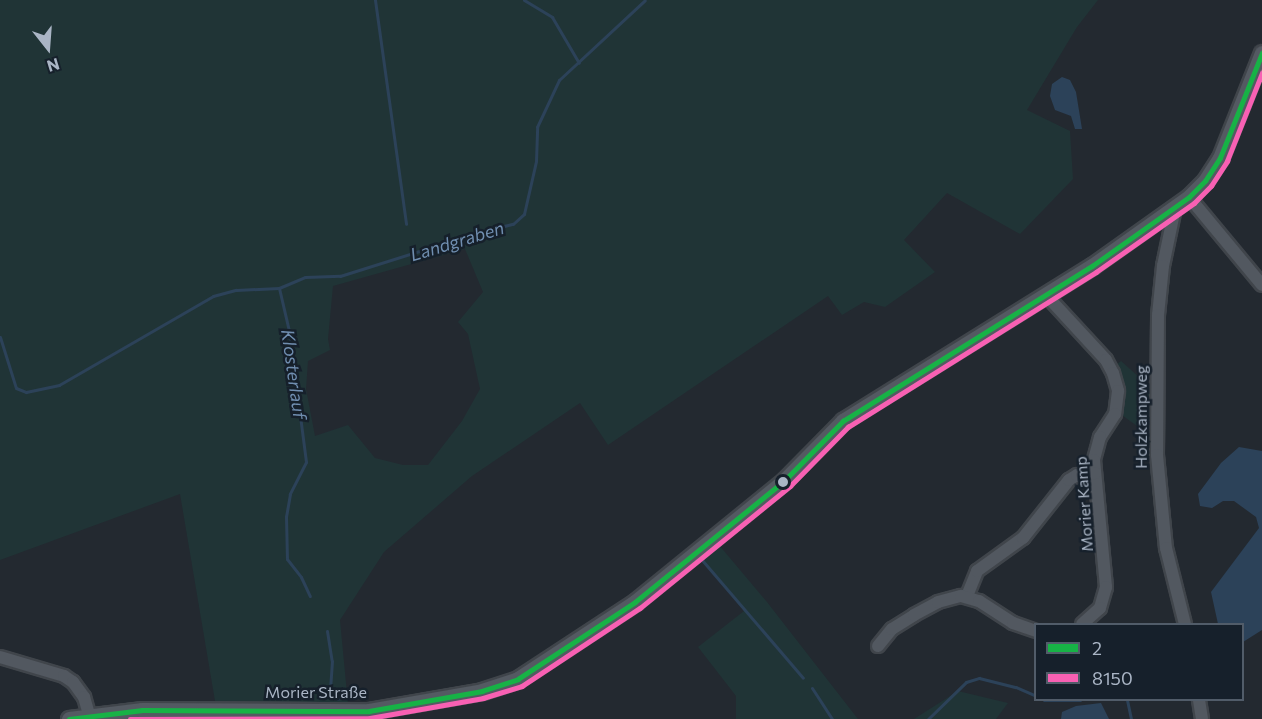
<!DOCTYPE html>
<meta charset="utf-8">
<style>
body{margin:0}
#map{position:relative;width:1262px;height:719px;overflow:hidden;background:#232930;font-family:Commissioner,sans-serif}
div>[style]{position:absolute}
.green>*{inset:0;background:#203436}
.water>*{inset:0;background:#2c4259}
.stream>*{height:3px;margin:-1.5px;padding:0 1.5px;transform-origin:1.5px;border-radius:1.5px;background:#2c4259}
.roads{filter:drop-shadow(2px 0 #40454b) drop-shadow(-2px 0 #40454b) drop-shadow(0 2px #40454b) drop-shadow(0 -2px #40454b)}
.minor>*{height:12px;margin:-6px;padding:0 6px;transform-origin:6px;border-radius:6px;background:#525860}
.major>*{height:15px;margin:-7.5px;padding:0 7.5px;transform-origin:7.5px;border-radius:7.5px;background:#545a62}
.bus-1>*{height:4.5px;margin:-2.25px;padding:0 2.25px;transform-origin:2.25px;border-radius:2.25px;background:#17b246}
.bus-2>*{height:4.5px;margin:-2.25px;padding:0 2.25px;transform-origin:2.25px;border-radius:2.25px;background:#f860b3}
.dots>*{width:16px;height:16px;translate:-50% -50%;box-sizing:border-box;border:3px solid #16202b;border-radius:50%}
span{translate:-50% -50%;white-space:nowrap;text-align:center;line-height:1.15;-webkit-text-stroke:5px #16202b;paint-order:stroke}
.street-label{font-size:16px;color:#aab5c5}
.water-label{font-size:18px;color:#708eb0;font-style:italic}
.legend{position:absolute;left:1034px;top:623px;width:210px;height:78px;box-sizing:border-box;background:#16202b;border:2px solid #515c69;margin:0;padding:8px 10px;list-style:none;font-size:18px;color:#aab5c5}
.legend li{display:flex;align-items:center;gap:12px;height:30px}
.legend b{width:30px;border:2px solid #515c69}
.north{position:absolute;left:18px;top:18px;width:60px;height:60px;-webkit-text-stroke:4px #16202b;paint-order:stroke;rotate:163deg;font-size:16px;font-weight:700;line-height:24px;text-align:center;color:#aab5c5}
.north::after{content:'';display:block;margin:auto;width:21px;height:27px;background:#aab5c5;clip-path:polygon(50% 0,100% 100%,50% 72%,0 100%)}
</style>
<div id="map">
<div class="green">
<div style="clip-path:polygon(evenodd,0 0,1098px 0,1077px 27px,1027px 110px,1070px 131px,1073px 179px,1020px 234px,947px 193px,904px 240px,935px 272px,885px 307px,864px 302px,842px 315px,828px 296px,608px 445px,580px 403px,472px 476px,384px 552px,340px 620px,348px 704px,215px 701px,180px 494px,0 560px,0 0,465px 249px,483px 292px,458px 322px,468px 334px,480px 389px,462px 421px,428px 465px,403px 465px,375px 458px,348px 425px,315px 436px,306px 389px,308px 361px,330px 350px,328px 339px,333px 286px,465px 249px)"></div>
<div style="clip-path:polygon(1121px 361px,1149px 386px,1152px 429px,1137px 426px,1119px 413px,1115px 366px)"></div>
<div style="clip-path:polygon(719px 545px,767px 602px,858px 719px,736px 719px,736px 696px,698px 647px,744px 611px,702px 560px)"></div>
<div style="clip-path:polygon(958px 691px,1008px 703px,996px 719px,914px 719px)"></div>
</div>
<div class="water">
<div style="clip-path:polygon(1062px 77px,1070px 80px,1076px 92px,1082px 129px,1075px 129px,1071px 116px,1055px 110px,1050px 96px,1052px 84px)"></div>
<div style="clip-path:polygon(1239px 447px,1262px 451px,1262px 630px,1243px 642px,1242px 624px,1218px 624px,1211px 592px,1259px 528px,1256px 517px,1234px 501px,1223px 501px,1212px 508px,1200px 506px,1198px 494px,1221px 463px)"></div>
<div style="clip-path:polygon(1101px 703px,1109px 719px,1061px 719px,1062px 712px,1076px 706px)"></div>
</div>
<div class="stream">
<div style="left:375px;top:0;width:226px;rotate:82.1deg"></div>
<div style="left:524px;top:0;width:33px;rotate:31deg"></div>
<div style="left:552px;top:17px;width:53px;rotate:59.6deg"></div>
<div style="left:279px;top:288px;width:28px;rotate:-23deg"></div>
<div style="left:305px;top:277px;width:35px;rotate:-2deg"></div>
<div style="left:340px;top:276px;width:143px;rotate:-17.5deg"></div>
<div style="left:476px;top:233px;width:38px;rotate:-14deg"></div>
<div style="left:513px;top:224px;width:15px;rotate:-42deg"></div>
<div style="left:524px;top:214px;width:54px;rotate:-77.2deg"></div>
<div style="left:536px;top:161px;width:34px;rotate:-88deg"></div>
<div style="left:537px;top:127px;width:52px;rotate:-64.9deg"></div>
<div style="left:559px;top:80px;width:117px;rotate:-42.9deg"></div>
<div style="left:0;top:337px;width:53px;rotate:72.6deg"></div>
<div style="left:16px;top:388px;width:11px;rotate:22deg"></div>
<div style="left:26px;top:392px;width:34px;rotate:-12deg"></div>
<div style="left:59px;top:385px;width:178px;rotate:-30deg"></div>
<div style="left:213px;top:296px;width:24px;rotate:-15deg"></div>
<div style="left:236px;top:290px;width:43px;rotate:-2.7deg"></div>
<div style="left:279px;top:288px;width:44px;rotate:76.9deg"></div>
<div style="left:289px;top:331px;width:132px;rotate:82.6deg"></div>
<div style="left:306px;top:462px;width:36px;rotate:117deg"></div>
<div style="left:290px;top:494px;width:22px;rotate:100deg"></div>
<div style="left:286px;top:516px;width:43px;rotate:88.7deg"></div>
<div style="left:287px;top:559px;width:23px;rotate:52deg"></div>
<div style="left:301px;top:577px;width:21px;rotate:65deg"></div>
<div style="left:702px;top:560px;width:155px;rotate:49.4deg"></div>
<div style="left:327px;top:631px;width:30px;rotate:81deg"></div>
<div style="left:332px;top:661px;width:29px;rotate:94deg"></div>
<div style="left:330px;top:690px;width:12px;rotate:48deg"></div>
<div style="left:812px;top:688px;width:37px;rotate:57deg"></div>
<div style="left:1044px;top:700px;width:36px"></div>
<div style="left:1127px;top:700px;width:19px;rotate:78deg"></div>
<div style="left:928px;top:719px;width:53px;rotate:-44.2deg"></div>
<div style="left:966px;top:682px;width:14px;rotate:-17deg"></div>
<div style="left:979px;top:678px;width:38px;rotate:14deg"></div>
<div style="left:1016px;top:687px;width:22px;rotate:24deg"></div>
</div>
<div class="roads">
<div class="minor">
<div style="left:1189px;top:197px;width:114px;rotate:50.3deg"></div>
<div style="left:1175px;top:208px;width:59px;rotate:101.7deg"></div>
<div style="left:1163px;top:266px;width:49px;rotate:95.8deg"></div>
<div style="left:1158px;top:315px;width:140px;rotate:90.4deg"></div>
<div style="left:1157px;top:455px;width:93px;rotate:84.5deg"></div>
<div style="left:1166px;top:548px;width:78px;rotate:76deg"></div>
<div style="left:1046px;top:295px;width:88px;rotate:47.3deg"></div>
<div style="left:1106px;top:360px;width:15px;rotate:62deg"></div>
<div style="left:1113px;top:373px;width:19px;rotate:74deg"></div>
<div style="left:1118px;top:391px;width:23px;rotate:97deg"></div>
<div style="left:1115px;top:414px;width:27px;rotate:123deg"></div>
<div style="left:1100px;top:437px;width:24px;rotate:105deg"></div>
<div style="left:1094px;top:460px;width:128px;rotate:84.6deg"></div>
<div style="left:1106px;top:587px;width:22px;rotate:106deg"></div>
<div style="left:1100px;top:608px;width:24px;rotate:138deg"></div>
<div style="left:967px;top:596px;width:27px;rotate:-68deg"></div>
<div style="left:977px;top:571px;width:57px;rotate:-35.7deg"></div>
<div style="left:1023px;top:538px;width:74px;rotate:-51.6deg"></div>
<div style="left:1069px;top:480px;width:9px;rotate:-32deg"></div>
<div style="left:1077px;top:475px;width:18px;rotate:-6deg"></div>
<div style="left:878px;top:646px;width:22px;rotate:-51deg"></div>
<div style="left:892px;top:629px;width:26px;rotate:-32deg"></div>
<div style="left:914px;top:615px;width:27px;rotate:-28deg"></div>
<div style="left:938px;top:602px;width:24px;rotate:-15deg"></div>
<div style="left:961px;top:596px;width:19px;rotate:16deg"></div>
<div style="left:979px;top:601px;width:40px;rotate:32.9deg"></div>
<div style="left:1013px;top:623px;width:24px;rotate:19deg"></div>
<div style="left:0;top:657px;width:67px;rotate:16.5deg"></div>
<div style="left:64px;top:676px;width:11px;rotate:34deg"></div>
<div style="left:73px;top:682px;width:19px;rotate:54deg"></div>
<div style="left:84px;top:697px;width:19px;rotate:74deg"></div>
<div style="left:1199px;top:700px;width:19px;rotate:81deg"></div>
</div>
<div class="major">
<div style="left:69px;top:719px;width:74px;rotate:-7deg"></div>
<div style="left:142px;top:710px;width:227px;rotate:0.3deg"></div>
<div style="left:369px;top:711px;width:115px;rotate:-10deg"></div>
<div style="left:482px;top:691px;width:38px;rotate:-18deg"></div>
<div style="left:518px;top:679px;width:140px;rotate:-33.3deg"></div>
<div style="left:635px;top:602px;width:193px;rotate:-39.1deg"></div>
<div style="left:785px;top:480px;width:83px;rotate:-45.5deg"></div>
<div style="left:843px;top:421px;width:293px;rotate:-31.9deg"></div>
<div style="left:1092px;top:266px;width:119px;rotate:-35.4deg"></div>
<div style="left:1189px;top:197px;width:23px;rotate:-45deg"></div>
<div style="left:1205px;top:181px;width:27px;rotate:-57deg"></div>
<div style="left:1220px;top:158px;width:113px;rotate:-68.2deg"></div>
</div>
</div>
<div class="bus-1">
<div style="left:69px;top:719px;width:74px;rotate:-7deg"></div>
<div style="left:142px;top:710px;width:227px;rotate:0.3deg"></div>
<div style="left:369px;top:711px;width:115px;rotate:-10deg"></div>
<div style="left:482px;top:691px;width:38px;rotate:-18deg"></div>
<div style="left:518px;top:679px;width:140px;rotate:-33.3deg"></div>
<div style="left:635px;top:602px;width:193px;rotate:-39.1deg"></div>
<div style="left:785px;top:480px;width:83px;rotate:-45.5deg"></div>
<div style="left:843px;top:421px;width:293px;rotate:-31.9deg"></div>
<div style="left:1092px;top:266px;width:119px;rotate:-35.4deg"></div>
<div style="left:1189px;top:197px;width:23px;rotate:-45deg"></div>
<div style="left:1205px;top:181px;width:27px;rotate:-57deg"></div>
<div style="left:1220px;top:158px;width:113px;rotate:-68.2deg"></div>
</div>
<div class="bus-2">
<div style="left:130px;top:719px;width:240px;rotate:-0.2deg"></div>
<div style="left:370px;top:718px;width:115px;rotate:-10deg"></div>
<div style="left:483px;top:698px;width:41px;rotate:-17.1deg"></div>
<div style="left:522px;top:686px;width:141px;rotate:-33.5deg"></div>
<div style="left:640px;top:608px;width:193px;rotate:-39.1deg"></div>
<div style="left:790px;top:486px;width:83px;rotate:-45.5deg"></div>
<div style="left:848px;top:427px;width:292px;rotate:-32deg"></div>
<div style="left:1096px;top:272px;width:120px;rotate:-35.1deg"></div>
<div style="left:1194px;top:203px;width:24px;rotate:-45deg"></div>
<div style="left:1211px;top:186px;width:30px;rotate:-57deg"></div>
<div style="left:1227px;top:161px;width:95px;rotate:-68.3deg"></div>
</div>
<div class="dots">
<div style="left:783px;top:482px;background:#aab5c5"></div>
</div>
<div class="street-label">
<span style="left:1141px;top:417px;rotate:-90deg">Holzkampweg</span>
<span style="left:1084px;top:504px;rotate:-94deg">Morier Kamp</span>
<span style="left:316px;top:692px">Morier Straße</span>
</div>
<div class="water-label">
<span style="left:457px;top:241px;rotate:-17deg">Landgraben</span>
<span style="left:294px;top:374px;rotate:82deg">Klosterlauf</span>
</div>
<ul class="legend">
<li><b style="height:8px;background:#17b246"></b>2</li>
<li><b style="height:8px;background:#f860b3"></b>8150</li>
</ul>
<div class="north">N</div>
</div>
